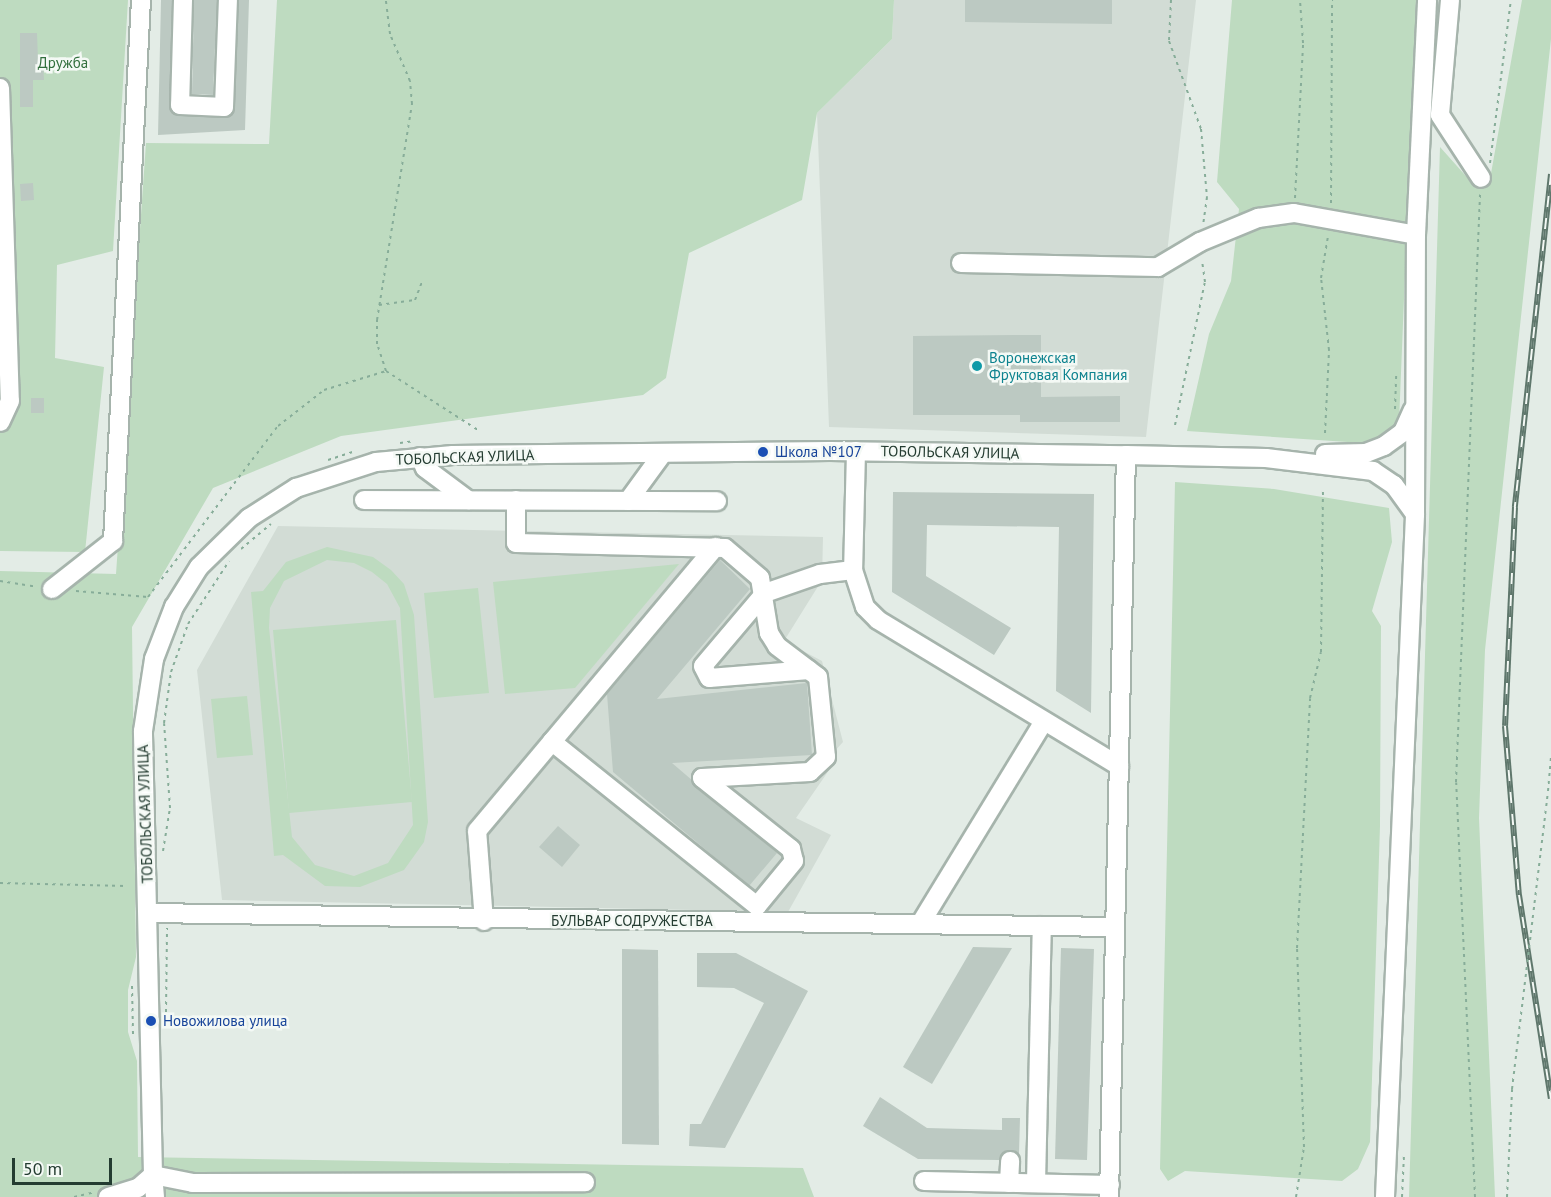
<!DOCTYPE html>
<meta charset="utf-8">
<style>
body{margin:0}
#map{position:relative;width:1551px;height:1197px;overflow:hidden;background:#e3ece6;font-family:"PT Sans",sans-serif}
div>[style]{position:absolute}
.built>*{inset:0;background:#d2dcd5}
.green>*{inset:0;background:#bedbc0}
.building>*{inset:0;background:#bcc9c2}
.path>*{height:2px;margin-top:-1px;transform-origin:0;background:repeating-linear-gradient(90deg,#87ad99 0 3px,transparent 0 7.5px)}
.roads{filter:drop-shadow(2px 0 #a6b4ac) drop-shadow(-2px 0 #a6b4ac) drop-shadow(0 2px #a6b4ac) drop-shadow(0 -2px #a6b4ac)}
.minor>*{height:18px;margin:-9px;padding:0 9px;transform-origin:9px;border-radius:9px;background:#fff}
.rail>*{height:6px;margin-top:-3px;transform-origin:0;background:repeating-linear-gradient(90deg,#f4f9f5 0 11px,#5f776c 0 22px);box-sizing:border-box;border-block:2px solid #5f776c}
.path-bridge>*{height:2px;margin-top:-1px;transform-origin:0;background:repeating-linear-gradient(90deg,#87ad99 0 3px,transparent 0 7.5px)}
.dots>*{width:16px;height:16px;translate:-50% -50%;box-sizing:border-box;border:3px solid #f4f9f5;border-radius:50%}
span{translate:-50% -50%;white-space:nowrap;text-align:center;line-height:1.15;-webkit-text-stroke:5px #f4f9f5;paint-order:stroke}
.park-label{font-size:15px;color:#326f3d}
.culture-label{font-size:15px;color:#0d838f}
.left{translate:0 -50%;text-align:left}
.transit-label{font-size:15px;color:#164399}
.street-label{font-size:15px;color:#243c31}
.scale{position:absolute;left:12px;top:1158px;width:100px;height:27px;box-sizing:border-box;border:3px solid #243c31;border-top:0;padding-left:8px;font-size:18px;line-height:21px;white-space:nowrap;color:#243c31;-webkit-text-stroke:4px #f4f9f5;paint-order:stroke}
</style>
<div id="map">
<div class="built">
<div style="clip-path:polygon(894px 0,1196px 0,1146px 437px,829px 427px,817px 113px,892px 39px)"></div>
<div style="clip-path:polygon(278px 526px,823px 537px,822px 580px,784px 641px,822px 661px,843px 742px,833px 753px,834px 763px,796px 818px,831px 835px,788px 912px,222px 900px,197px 670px)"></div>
</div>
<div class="green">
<div style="clip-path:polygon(0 0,128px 0,113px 251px,57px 265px,55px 358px,104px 367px,85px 552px,0 551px)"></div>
<div style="clip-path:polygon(277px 0,894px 0,892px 39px,817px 113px,802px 200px,689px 253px,666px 378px,643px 395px,341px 436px,213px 488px,132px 627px,136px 957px,128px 990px,128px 1032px,137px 1061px,138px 1157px,803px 1168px,814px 1197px,0 1197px,0 571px,116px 574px,146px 143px,269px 144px)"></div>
<div style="clip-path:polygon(1232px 0,1416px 0,1399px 423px,1377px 444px,1187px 431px,1209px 334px,1231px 281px,1239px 209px,1217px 182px)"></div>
<div style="clip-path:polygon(1522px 0,1551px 0,1551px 39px,1485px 650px,1479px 818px,1495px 1197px,1409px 1197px,1440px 147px,1473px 184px,1490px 179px)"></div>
<div style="clip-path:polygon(1175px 482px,1274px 489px,1389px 508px,1392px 542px,1372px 611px,1381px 626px,1380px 826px,1370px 1142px,1358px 1169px,1342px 1181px,1185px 1171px,1168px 1181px,1160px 1169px)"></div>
<div style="clip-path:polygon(evenodd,327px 547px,373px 557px,391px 570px,404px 584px,414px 615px,428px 822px,424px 842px,404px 870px,360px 887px,325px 886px,283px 855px,274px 856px,251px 592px,263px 591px,286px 562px,327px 547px,327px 560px,354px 563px,372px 572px,387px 584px,400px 608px,413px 825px,388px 863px,354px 876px,315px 865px,292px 837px,269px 628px,270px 608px,284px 581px,327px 560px)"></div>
<div style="clip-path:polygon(679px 564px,575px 688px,505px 694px,493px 582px)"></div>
<div style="clip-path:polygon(478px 588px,489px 693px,434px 698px,424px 593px)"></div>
<div style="clip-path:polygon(396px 620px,412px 802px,289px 813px,273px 630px)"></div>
<div style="clip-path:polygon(247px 696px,253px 755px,217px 758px,211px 699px)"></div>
</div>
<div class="building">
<div style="clip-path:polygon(161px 0,172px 0,170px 110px,179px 116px,223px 118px,235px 107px,239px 0,249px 0,245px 130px,158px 135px)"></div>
<div style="clip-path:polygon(194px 0,217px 0,213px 95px,192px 94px)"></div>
<div style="clip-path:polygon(965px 0,1112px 0,1112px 24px,965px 22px)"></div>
<div style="clip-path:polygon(20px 33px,37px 33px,38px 61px,43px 61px,44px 80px,33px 80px,33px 107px,20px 107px)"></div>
<div style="clip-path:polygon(33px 183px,34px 200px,21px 201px,20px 184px)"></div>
<div style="clip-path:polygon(1015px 335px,1041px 335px,1041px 397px,1120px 396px,1120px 422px,1020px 422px,1020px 415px,913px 415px,913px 336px)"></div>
<div style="clip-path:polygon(31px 398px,44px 398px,44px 413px,31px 413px)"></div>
<div style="clip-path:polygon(893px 492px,1094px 494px,1091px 713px,1056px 691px,1059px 527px,927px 525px,926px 576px,1011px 628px,994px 655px,892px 592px)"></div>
<div style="clip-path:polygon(720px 560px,750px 589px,657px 699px,807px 683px,812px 755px,672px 763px,777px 853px,749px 886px,613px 772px,607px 694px)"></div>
<div style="clip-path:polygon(558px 826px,580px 845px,562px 867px,539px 847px)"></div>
<div style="clip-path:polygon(973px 947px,1012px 948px,932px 1084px,903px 1067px)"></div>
<div style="clip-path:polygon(1061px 948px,1094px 949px,1087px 1160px,1055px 1159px)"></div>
<div style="clip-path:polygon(622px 949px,658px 950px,659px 1145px,622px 1144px)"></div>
<div style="clip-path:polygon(697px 953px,736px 953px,808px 991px,725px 1148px,689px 1146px,690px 1124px,701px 1124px,764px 1003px,734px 988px,697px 987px)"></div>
<div style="clip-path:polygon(880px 1097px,927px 1128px,1002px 1130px,1002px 1118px,1020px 1118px,1019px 1154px,1005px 1151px,999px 1160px,918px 1159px,863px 1126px)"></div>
</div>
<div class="path">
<div style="left:1171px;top:0;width:41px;rotate:92.8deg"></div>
<div style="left:1169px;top:41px;width:94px;rotate:70deg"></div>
<div style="left:1201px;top:129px;width:68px;rotate:85deg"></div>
<div style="left:1207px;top:197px;width:28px;rotate:98deg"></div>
<div style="left:1490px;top:163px;width:164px;rotate:-82.7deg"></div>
<div style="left:1295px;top:198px;width:155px;rotate:-87deg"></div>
<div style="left:1303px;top:43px;width:43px;rotate:-94deg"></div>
<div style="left:1331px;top:203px;width:203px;rotate:-89.7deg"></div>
<div style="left:379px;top:305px;width:36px;rotate:-8deg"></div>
<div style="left:415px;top:300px;width:19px;rotate:-69deg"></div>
<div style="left:386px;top:371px;width:28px;rotate:-108deg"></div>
<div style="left:377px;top:344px;width:24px;rotate:-90deg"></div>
<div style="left:377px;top:320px;width:219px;rotate:-80.8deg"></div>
<div style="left:412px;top:104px;width:23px;rotate:-95deg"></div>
<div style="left:410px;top:81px;width:51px;rotate:-113.1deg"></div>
<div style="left:390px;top:34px;width:34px;rotate:-97deg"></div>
<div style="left:1395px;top:409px;width:36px;rotate:-88deg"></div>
<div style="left:1175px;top:425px;width:146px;rotate:-78.2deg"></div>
<div style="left:1205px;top:282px;width:22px;rotate:-98deg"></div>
<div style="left:1325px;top:433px;width:83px;rotate:-87.2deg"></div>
<div style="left:1329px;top:350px;width:72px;rotate:-96.3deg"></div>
<div style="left:1321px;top:278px;width:43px;rotate:-80.5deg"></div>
<div style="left:400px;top:443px;width:15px;rotate:-8deg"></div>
<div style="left:328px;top:460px;width:29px;rotate:-18deg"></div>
<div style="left:241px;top:549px;width:39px;rotate:-40deg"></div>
<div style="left:0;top:581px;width:37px;rotate:9deg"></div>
<div style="left:76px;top:591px;width:72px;rotate:4.8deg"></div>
<div style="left:148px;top:597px;width:215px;rotate:-52.8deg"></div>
<div style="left:278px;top:426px;width:58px;rotate:-38deg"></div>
<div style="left:324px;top:390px;width:65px;rotate:-17deg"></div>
<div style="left:386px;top:371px;width:109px;rotate:32.7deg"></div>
<div style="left:1548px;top:791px;width:35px;rotate:-85deg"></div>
<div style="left:163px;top:851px;width:44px;rotate:-80.8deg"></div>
<div style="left:170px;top:808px;width:85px;rotate:-94deg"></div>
<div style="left:164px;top:723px;width:51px;rotate:-82.2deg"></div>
<div style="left:171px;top:672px;width:51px;rotate:-70.5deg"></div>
<div style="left:188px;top:624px;width:75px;rotate:-56.9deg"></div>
<div style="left:0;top:883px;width:126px;rotate:1.4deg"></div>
<div style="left:132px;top:986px;width:48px;rotate:88.8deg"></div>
<div style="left:166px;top:1012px;width:84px;rotate:-89.3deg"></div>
<div style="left:74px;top:1197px;width:22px;rotate:-13deg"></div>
<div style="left:1296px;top:1197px;width:51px;rotate:-80.9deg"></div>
<div style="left:1304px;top:1147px;width:199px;rotate:-92deg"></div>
<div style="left:1297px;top:948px;width:250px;rotate:-87deg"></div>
<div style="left:1310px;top:698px;width:47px;rotate:-76.6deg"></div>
<div style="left:1321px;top:652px;width:164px;rotate:-89.3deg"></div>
<div style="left:1402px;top:1197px;width:42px;rotate:-87.3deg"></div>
<div style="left:1475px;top:1197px;width:415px;rotate:-92.6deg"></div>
<div style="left:1456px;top:782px;width:588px;rotate:-87.66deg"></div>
<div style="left:1507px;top:1197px;width:108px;rotate:-87.3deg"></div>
</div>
<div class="roads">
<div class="minor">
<div style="left:183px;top:0;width:105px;rotate:91.6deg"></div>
<div style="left:180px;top:105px;width:44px;rotate:2.6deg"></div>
<div style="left:224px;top:107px;width:107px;rotate:-87.9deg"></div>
<div style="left:1450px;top:0;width:115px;rotate:95deg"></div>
<div style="left:1440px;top:115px;width:75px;rotate:56.9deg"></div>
<div style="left:0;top:88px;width:313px;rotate:88.2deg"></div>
<div style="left:10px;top:401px;width:23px;rotate:115deg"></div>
<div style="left:961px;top:263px;width:197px;rotate:1.2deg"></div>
<div style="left:1158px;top:267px;width:49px;rotate:-30.8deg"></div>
<div style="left:1200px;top:242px;width:63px;rotate:-22.5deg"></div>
<div style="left:1258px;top:218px;width:36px;rotate:-8deg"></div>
<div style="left:1294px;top:213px;width:124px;rotate:10.2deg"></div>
<div style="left:856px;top:451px;width:119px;rotate:91.4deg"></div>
<div style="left:853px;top:570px;width:39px;rotate:72deg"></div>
<div style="left:865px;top:607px;width:18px;rotate:45deg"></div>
<div style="left:878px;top:620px;width:282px;rotate:31.2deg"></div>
<div style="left:1325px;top:454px;width:41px;rotate:-1.4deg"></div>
<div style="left:1366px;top:453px;width:19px;rotate:-21deg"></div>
<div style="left:1384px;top:446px;width:24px;rotate:-36deg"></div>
<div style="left:1403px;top:432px;width:24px;rotate:-66deg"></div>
<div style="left:420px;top:457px;width:12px;rotate:66deg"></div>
<div style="left:425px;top:468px;width:54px;rotate:36.7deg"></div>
<div style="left:364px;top:500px;width:353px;rotate:0.2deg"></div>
<div style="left:516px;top:500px;width:43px;rotate:90deg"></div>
<div style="left:516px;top:543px;width:209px;rotate:1.4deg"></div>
<div style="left:725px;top:548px;width:46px;rotate:40.6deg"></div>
<div style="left:760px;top:578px;width:56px;rotate:80.7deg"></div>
<div style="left:769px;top:633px;width:15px;rotate:58deg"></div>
<div style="left:777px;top:646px;width:51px;rotate:37.1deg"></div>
<div style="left:818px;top:677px;width:80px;rotate:84.3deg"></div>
<div style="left:826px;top:757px;width:22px;rotate:137deg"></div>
<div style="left:810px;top:772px;width:108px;rotate:176.8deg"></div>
<div style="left:702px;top:778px;width:114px;rotate:38.6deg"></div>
<div style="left:791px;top:849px;width:12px;rotate:76deg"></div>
<div style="left:794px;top:861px;width:58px;rotate:129.4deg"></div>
<div style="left:757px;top:906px;width:263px;rotate:-141.3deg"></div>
<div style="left:628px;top:501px;width:59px;rotate:-53.9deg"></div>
<div style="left:52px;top:589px;width:78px;rotate:-38.2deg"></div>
<div style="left:113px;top:541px;width:542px;rotate:-87.04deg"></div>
<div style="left:809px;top:670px;width:100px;rotate:175.4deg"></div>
<div style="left:709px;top:678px;width:13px;rotate:-117deg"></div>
<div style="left:703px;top:666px;width:96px;rotate:-49.7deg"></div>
<div style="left:765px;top:593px;width:58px;rotate:-19.1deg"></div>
<div style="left:820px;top:574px;width:33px;rotate:-7deg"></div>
<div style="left:148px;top:913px;width:967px;rotate:0.83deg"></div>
<div style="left:484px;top:921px;width:90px;rotate:-94.4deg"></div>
<div style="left:477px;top:831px;width:371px;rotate:-50deg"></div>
<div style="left:922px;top:921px;width:234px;rotate:-58.6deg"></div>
<div style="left:924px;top:1181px;width:186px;rotate:1.2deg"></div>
<div style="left:1009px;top:1183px;width:22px;rotate:-87deg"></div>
<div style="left:1036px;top:1183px;width:257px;rotate:-88.7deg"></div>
<div style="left:108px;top:1197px;width:31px;rotate:-17deg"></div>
<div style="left:138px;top:1188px;width:20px;rotate:-41deg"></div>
<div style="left:153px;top:1175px;width:444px;rotate:-91.3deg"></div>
<div style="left:143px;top:731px;width:73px;rotate:-81.3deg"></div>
<div style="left:154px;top:659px;width:56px;rotate:-69deg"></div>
<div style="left:174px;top:607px;width:47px;rotate:-58deg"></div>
<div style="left:199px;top:567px;width:70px;rotate:-44.4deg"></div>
<div style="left:249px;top:518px;width:56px;rotate:-32.6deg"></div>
<div style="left:296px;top:488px;width:84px;rotate:-18deg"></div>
<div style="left:376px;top:462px;width:77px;rotate:-5.2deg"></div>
<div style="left:453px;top:455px;width:377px;rotate:-0.6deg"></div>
<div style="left:830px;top:451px;width:296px;rotate:0.8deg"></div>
<div style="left:1126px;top:455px;width:140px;rotate:1.2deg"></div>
<div style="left:1266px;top:458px;width:108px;rotate:6.9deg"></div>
<div style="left:1373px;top:471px;width:25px;rotate:34deg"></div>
<div style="left:1394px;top:485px;width:36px;rotate:54deg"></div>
<div style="left:155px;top:1197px;width:22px;rotate:-95deg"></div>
<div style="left:153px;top:1175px;width:41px;rotate:11.3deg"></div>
<div style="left:193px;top:1183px;width:392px;rotate:-0.1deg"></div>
<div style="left:1109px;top:1197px;width:742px;rotate:-88.69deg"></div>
<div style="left:1385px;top:1197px;width:684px;rotate:-87.48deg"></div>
<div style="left:1415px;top:514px;width:279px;rotate:-89.8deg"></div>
<div style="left:1416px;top:235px;width:235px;rotate:-87.3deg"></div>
</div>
</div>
<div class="rail">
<div style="left:1551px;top:174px;width:335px;rotate:96.2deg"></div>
<div style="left:1515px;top:507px;width:219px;rotate:92.6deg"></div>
<div style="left:1505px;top:726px;width:170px;rotate:85.3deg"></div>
<div style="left:1519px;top:895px;width:206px;rotate:81.1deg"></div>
</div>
<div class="path-bridge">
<div style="left:1512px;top:1089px;width:300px;rotate:-83.1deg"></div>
</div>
<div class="dots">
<div style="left:977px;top:366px;background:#0f9aa8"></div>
<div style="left:763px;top:452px;background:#1a4fb4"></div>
<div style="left:151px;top:1021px;background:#1a4fb4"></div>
</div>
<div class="park-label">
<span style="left:63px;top:63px">Дружба</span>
</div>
<div class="culture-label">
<span class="left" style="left:989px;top:366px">Воронежская<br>Фруктовая Компания</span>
</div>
<div class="transit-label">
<span class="left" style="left:775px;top:452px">Школа №107</span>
<span class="left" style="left:163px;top:1021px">Новожилова улица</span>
</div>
<div class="street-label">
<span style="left:950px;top:452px;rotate:1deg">ТОБОЛЬСКАЯ УЛИЦА</span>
<span style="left:465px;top:457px;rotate:-2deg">ТОБОЛЬСКАЯ УЛИЦА</span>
<span style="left:145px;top:814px;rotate:-92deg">ТОБОЛЬСКАЯ УЛИЦА</span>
<span style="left:632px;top:921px">БУЛЬВАР СОДРУЖЕСТВА</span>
</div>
<div class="scale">50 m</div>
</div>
